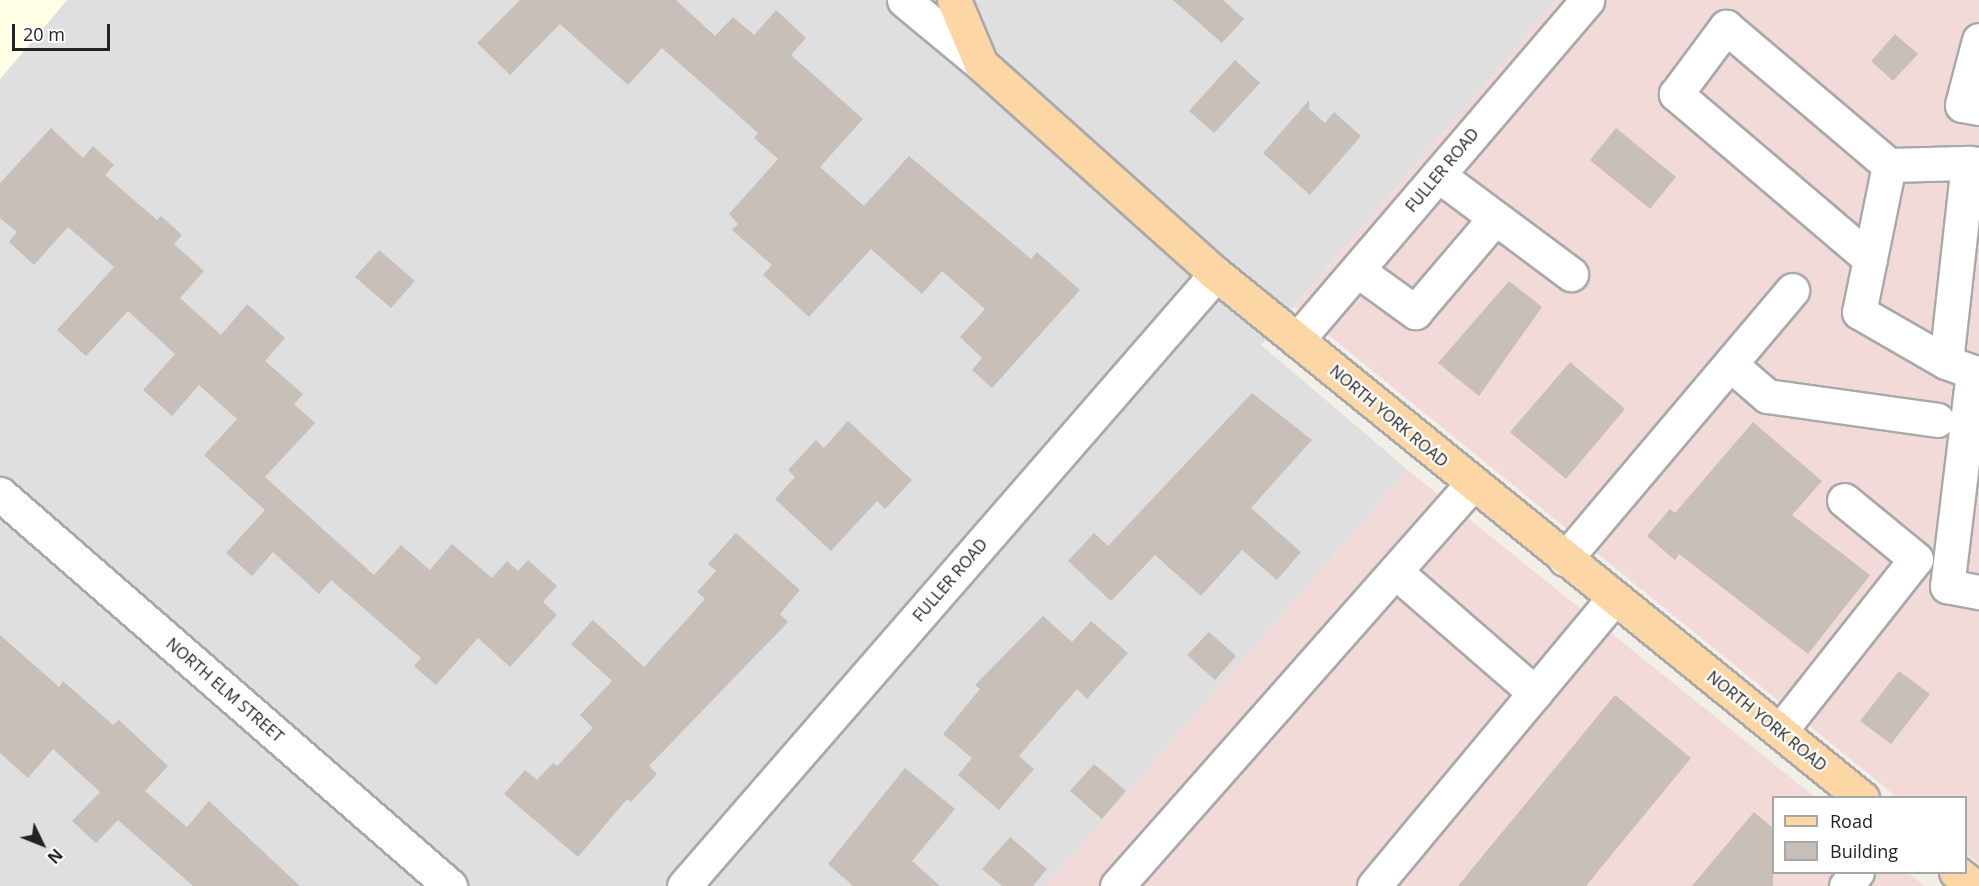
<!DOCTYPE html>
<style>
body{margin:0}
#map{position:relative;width:1979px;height:886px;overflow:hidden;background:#f2efe9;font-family:"Open Sans",sans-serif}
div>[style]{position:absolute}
.residential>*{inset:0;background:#e0dfdf}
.commercial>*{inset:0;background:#f2dad9}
.education>*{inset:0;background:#ffffe5}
.building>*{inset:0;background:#c7bfb8}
.roads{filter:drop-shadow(2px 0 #a9a9a9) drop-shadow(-2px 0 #a9a9a9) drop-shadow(0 2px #a9a9a9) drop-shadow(0 -2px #a9a9a9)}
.minor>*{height:33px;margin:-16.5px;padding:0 16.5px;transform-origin:16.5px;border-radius:16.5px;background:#fff}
.major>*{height:33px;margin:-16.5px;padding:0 16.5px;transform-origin:16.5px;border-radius:16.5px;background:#fcd6a4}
span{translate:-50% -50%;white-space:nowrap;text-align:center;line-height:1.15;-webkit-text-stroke:4.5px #fff;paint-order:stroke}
.street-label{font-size:16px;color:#222}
.legend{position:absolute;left:1772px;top:796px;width:195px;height:78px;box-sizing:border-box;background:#fff;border:2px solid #a7a7a7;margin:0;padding:8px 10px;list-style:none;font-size:18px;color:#222}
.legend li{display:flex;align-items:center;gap:12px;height:30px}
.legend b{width:30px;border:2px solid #a7a7a7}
.north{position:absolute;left:12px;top:814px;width:60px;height:60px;-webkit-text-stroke:4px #fff;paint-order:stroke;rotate:133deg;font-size:16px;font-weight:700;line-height:24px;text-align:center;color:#222}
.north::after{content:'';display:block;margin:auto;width:21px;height:27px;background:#222;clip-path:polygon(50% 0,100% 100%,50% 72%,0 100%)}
.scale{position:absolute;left:12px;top:24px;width:98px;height:27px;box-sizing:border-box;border:3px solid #222;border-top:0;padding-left:8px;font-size:18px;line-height:21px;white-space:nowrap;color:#222;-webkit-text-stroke:4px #fff;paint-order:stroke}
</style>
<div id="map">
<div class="residential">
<div style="clip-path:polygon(67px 0,1557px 0,1261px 345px,1408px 470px,1046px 886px,0 886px,0 79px)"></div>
</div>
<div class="commercial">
<div style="clip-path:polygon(1557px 0,1979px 0,1979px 864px,1966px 853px,1966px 798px,1897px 797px,1294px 307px)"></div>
<div style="clip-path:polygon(1408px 470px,1815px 797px,1774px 798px,1774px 872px,1908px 873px,1925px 886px,1046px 886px)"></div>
</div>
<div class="education">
<div style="clip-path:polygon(0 0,67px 0,0 79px)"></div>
</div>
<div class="building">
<div style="clip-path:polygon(520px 0,676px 0,715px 36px,733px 17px,754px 35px,776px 10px,806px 38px,791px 55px,863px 119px,820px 167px,864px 206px,909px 156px,1031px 259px,1037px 252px,1080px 290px,992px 388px,972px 370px,982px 358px,960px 337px,985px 309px,942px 271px,922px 294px,871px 249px,809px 317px,763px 275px,772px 265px,732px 230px,738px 224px,729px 214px,778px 159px,754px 138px,758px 133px,662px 48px,628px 85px,560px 24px,510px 75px,477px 43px)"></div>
<div style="clip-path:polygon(1173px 0,1223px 0,1244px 19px,1222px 43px)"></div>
<div style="clip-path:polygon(1895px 34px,1918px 54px,1893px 81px,1871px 61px)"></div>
<div style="clip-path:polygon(1235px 60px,1260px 83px,1214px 133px,1189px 111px)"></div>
<div style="clip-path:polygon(1309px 100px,1309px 109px,1325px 123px,1334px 112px,1361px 136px,1310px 195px,1263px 153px)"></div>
<div style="clip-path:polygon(51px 128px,83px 158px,93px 146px,114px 165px,105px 175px,157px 220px,161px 216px,182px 235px,174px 244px,204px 271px,180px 298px,221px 335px,247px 304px,285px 338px,265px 361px,303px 394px,294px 404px,315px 423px,265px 477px,374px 575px,401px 545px,430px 570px,452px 544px,492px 578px,507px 561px,518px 571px,528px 560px,557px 586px,543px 602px,557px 615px,510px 667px,478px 638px,436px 685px,414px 666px,421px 658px,331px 580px,319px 594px,273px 552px,252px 576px,226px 553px,265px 510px,204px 455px,237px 419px,199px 385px,172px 416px,143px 390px,175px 354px,128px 311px,86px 356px,57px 330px,114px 267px,68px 227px,34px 265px,9px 242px,17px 232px,0 218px,0 183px)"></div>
<div style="clip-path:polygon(1616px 128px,1676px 177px,1650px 209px,1590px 160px)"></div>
<div style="clip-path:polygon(379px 250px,415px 281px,391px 308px,355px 277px)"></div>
<div style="clip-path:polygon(1509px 281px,1542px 307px,1479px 396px,1438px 363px)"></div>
<div style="clip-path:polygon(1570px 362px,1625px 409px,1566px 479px,1510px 432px)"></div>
<div style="clip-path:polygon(1252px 393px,1312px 440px,1251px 508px,1301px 552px,1277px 580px,1242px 550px,1201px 596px,1155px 555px,1111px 601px,1068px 561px,1094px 533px,1108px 546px)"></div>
<div style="clip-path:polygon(848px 421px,912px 480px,885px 509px,877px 501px,831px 551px,775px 499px,795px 477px,788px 470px,816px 440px,824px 448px)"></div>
<div style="clip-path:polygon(1753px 422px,1822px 481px,1792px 515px,1870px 575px,1808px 654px,1679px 554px,1675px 560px,1647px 536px,1670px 509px,1675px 513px)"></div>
<div style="clip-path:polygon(736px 533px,800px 590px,780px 614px,788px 622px,649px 766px,657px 774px,631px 802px,627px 799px,578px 857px,504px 794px,525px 770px,537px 780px,553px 763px,557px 766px,593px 728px,580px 715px,612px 681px,571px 644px,593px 620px,644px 667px,705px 599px,697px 592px,716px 571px,708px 564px)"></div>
<div style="clip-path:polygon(1043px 616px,1072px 642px,1091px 621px,1128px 653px,1087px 699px,1077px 689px,1019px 756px,1034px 769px,999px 810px,958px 775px,972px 758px,943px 734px,980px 689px,975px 685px)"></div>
<div style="clip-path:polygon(1209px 632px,1236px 656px,1215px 680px,1187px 655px)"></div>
<div style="clip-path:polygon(0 635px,59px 687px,63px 681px,113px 725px,119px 720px,168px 766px,145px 791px,187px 827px,209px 801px,300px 886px,193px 886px,118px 820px,96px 843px,72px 821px,100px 792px,53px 749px,28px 778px,0 753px)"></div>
<div style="clip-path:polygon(1899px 671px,1930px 694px,1891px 744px,1860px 721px)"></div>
<div style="clip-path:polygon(1615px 695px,1691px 758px,1586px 886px,1458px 886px)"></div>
<div style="clip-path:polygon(1094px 764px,1126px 791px,1102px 819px,1070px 791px)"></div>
<div style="clip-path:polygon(905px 768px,955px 809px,912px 861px,940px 886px,853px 886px,828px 864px)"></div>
<div style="clip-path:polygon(1754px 812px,1773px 828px,1773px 886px,1692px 886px)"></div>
<div style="clip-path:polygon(1010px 837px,1047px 869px,1033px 886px,1002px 886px,982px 869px)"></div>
</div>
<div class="roads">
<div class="minor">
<div style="left:904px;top:0;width:100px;rotate:39.7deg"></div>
<div style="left:1979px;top:40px;width:67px;rotate:104.7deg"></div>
<div style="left:1962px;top:105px;width:17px;rotate:10deg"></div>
<div style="left:1889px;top:165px;width:150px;rotate:101.5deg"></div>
<div style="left:1859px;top:312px;width:100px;rotate:29.9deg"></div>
<div style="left:1946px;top:362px;width:200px;rotate:-83.7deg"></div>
<div style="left:1968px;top:163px;width:11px;rotate:5deg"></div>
<div style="left:1438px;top:175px;width:166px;rotate:36.7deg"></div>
<div style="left:1870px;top:259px;width:255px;rotate:-139.6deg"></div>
<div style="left:1676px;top:94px;width:84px;rotate:-53.3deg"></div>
<div style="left:1726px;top:27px;width:214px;rotate:40.3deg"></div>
<div style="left:1889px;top:165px;width:79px;rotate:-1.5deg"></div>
<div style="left:1357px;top:270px;width:72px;rotate:35.9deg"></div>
<div style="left:1415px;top:312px;width:123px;rotate:-49.6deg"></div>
<div style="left:1297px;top:340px;width:447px;rotate:-49.5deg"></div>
<div style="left:1946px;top:362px;width:29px;rotate:20deg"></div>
<div style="left:1973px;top:372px;width:216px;rotate:96.9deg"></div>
<div style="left:1947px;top:586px;width:33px;rotate:11deg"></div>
<div style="left:1730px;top:364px;width:49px;rotate:40.9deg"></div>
<div style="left:1767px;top:396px;width:172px;rotate:8deg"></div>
<div style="left:0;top:494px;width:597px;rotate:41.06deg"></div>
<div style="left:1565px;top:559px;width:352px;rotate:-49.8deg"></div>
<div style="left:1397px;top:573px;width:183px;rotate:41deg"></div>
<div style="left:1780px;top:731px;width:219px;rotate:-51.7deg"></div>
<div style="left:1916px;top:559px;width:93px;rotate:-140.7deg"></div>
<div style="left:684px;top:886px;width:811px;rotate:-49deg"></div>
<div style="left:1117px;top:886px;width:536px;rotate:-48.55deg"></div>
<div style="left:1374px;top:886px;width:375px;rotate:-50.2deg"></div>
<div style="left:1846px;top:886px;width:18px;rotate:-52deg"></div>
</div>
<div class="major">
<div style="left:954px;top:0;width:69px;rotate:67.1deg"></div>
<div style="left:981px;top:64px;width:315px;rotate:41.8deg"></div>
<div style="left:1216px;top:274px;width:832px;rotate:39.05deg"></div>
<div style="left:1956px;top:872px;width:22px;rotate:39deg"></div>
</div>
</div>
<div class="street-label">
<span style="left:1442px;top:170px;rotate:-50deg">FULLER ROAD</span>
<span style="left:1389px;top:416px;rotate:40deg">NORTH YORK ROAD</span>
<span style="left:950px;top:580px;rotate:-49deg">FULLER ROAD</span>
<span style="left:225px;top:690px;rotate:41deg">NORTH ELM STREET</span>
<span style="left:1767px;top:721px;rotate:39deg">NORTH YORK ROAD</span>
</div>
<ul class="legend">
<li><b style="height:8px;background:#fcd6a4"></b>Road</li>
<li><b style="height:16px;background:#c7bfb8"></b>Building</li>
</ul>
<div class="north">N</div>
<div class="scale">20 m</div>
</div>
